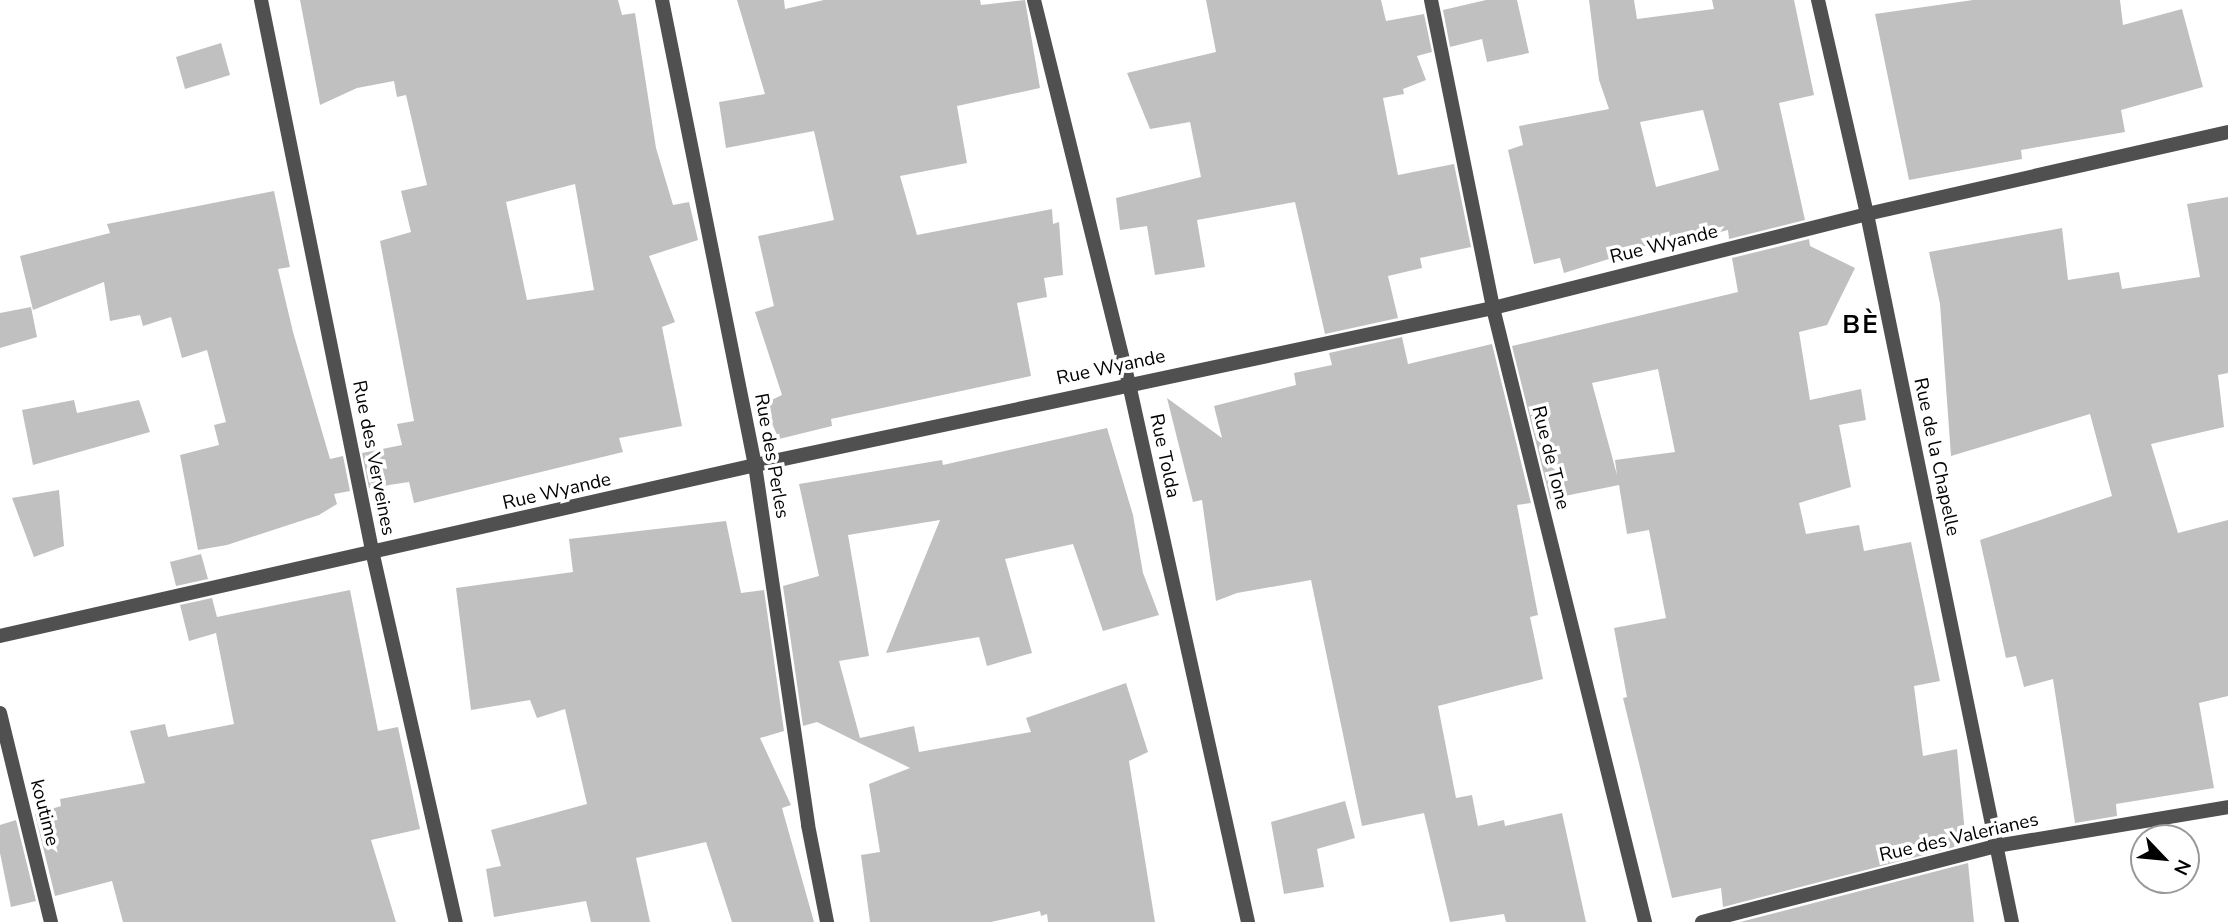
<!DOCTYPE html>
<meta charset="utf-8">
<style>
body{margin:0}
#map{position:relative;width:2228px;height:922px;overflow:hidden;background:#fff;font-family:"Nunito Sans",sans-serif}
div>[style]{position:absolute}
.building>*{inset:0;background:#c0c0c0}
.minor>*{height:14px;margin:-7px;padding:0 7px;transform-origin:7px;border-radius:7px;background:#505050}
span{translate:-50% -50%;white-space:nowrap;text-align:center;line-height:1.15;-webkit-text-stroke:7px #fff;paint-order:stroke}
.street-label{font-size:19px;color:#000}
.district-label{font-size:26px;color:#000;font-weight:700;letter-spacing:2px}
.north{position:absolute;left:2130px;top:824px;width:70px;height:70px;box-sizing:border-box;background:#fff;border:2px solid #999;border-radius:50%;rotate:116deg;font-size:19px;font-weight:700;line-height:28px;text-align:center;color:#000}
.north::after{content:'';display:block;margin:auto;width:24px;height:32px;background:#000;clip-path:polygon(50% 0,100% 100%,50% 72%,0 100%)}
</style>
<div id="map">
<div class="building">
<div style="clip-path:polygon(evenodd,300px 0,618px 0,622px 15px,635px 13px,656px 148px,673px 205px,689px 202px,698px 240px,649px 256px,675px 322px,662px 327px,682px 426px,619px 438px,623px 452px,414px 503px,409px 482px,369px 488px,362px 453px,402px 445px,397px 424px,414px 421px,380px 241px,411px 232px,401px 191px,427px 185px,406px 95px,397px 97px,394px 81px,357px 88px,320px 105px,300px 0,575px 184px,594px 290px,527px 300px,506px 202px,575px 184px)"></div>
<div style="clip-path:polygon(737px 0,784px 0,785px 9px,824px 0,980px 0,981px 5px,1025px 0,1040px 88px,957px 106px,967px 163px,900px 176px,917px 235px,1052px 209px,1053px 224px,1059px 222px,1063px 275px,1044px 278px,1047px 297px,1017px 303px,1031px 376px,831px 419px,832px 426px,779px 439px,763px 404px,782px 395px,755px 312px,774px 306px,758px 236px,834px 220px,814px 131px,726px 148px,719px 102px,765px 94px)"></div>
<div style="clip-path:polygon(1206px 0,1381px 0,1386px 21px,1424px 14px,1432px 52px,1417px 56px,1426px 80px,1403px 89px,1404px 94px,1383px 98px,1398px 175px,1454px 164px,1471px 247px,1420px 258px,1422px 268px,1388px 276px,1398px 318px,1325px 334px,1295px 202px,1197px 220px,1205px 267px,1155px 275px,1147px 226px,1120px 230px,1116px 198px,1201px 177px,1190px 122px,1150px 129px,1127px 73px,1216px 52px)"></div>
<div style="clip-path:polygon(1486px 0,1517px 0,1529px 53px,1487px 62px,1482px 39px,1450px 47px,1443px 10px)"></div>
<div style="clip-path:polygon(evenodd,1589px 0,1634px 0,1637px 19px,1714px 9px,1712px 0,1794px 0,1814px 95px,1779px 103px,1805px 220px,1729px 239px,1728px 230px,1677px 243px,1676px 238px,1564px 273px,1560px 258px,1534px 264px,1508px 150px,1523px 145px,1519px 126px,1609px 109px,1599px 80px,1589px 0,1703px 110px,1719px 170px,1656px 187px,1640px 122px,1703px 110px)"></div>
<div style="clip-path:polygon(1973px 0,2120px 0,2123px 25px,2182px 9px,2203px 87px,2121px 110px,2125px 132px,2021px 150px,2022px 159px,1909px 180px,1875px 14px)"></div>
<div style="clip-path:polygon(221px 43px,230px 75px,185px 89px,176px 57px)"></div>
<div style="clip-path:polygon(274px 191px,290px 267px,278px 269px,293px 332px,330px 459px,343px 456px,350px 491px,334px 494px,337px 504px,319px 515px,227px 545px,198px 550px,180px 455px,219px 445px,214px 425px,226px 422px,207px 350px,182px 358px,171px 317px,143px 326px,140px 315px,110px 321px,104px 282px,33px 310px,20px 256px,110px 233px,107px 224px)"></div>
<div style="clip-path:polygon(2228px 197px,2228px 373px,2218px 375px,2224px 427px,2151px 444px,2178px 533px,2228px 520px,2228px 696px,2199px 703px,2214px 788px,2116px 804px,2117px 816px,2075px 823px,2053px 679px,2024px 687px,2016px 656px,2006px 658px,1980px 540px,2112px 496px,2090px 414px,1951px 456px,1940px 304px,1929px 252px,2062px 228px,2068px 280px,2119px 272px,2122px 289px,2200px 277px,2187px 204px)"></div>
<div style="clip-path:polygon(evenodd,1809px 239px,1810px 246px,1855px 268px,1827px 325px,1799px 332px,1810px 400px,1861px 389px,1866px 420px,1839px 425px,1851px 487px,1799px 503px,1806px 534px,1859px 525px,1864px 551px,1911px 542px,1940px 681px,1914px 686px,1923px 756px,1957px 749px,1966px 844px,1723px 907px,1721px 888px,1672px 898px,1623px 698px,1627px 697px,1614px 628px,1666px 618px,1649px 530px,1627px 534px,1619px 485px,1550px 499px,1512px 346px,1738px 292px,1732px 258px,1809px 239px,1658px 369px,1675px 452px,1615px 460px,1617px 475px,1592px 383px,1658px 369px)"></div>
<div style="clip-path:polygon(31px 307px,37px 337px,0 348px,0 313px)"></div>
<div style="clip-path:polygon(1402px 337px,1408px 364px,1492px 344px,1531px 503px,1517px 505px,1538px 615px,1530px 617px,1543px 679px,1438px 706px,1456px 798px,1472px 795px,1478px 826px,1504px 820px,1505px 826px,1562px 813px,1586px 922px,1506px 922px,1504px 914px,1450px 922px,1424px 813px,1362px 826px,1311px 580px,1237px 593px,1216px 601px,1202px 500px,1193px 502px,1167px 398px,1222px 438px,1214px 406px,1296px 385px,1294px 373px,1332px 365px,1329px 353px)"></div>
<div style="clip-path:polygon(74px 400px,77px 413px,139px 400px,150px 432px,33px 465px,22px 410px)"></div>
<div style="clip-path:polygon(1107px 428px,1133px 515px,1143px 573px,1159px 615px,1103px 631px,1073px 544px,1005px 559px,1032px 653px,987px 666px,979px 637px,886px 653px,940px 520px,848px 535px,869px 656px,839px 661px,860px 738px,914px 726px,919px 752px,1031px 732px,1026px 718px,1126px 683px,1148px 752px,1129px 761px,1155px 922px,1048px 922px,1047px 914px,1041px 916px,1040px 911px,991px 922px,870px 922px,861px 855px,880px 852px,869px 784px,910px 768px,817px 722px,803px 726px,783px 586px,819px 576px,799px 484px,942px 460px,943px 465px)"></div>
<div style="clip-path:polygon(59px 490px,64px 546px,34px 557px,12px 498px)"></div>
<div style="clip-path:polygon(726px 521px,741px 593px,764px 590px,784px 731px,760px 738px,791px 805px,782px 808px,814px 922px,732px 922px,706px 842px,636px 858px,650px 922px,591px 922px,586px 901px,494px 917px,486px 869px,501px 866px,491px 830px,587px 804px,565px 709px,537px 718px,530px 700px,471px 710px,456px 588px,573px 572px,569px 539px)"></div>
<div style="clip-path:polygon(201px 554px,208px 579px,176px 586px,170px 562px)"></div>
<div style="clip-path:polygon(350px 590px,378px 731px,398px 727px,420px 829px,371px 840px,396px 922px,123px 922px,112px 881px,55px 896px,35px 814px,61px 806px,60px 799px,145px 783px,130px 731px,165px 724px,168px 737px,234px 724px,216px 633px,189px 641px,180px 605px,212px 598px,217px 617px)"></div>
<div style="clip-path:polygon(1345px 801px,1355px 838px,1317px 849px,1324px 887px,1284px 894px,1271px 822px)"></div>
<div style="clip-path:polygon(16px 820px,36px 901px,11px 907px,0 853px,0 825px)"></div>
<div style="clip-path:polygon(1968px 863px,1974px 922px,1740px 922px)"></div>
</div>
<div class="minor">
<div style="left:261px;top:0;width:566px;rotate:78.59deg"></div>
<div style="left:373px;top:555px;width:376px;rotate:77.3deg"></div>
<div style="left:662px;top:0;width:474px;rotate:78.7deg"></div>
<div style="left:755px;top:465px;width:364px;rotate:81.6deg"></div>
<div style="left:808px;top:825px;width:99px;rotate:78.9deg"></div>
<div style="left:1034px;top:0;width:396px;rotate:76.1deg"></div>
<div style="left:1129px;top:384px;width:551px;rotate:77.53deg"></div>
<div style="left:1431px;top:0;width:314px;rotate:78.6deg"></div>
<div style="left:1493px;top:308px;width:633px;rotate:76.1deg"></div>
<div style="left:1818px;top:0;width:220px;rotate:77.1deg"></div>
<div style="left:1867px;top:214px;width:723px;rotate:78.43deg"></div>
<div style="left:0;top:636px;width:774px;rotate:-12.76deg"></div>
<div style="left:755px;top:465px;width:755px;rotate:-12.01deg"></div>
<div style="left:1493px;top:308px;width:386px;rotate:-14.1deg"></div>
<div style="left:1867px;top:214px;width:370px;rotate:-12.8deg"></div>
<div style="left:0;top:713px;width:215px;rotate:76.3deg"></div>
<div style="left:1702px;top:922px;width:304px;rotate:-14.5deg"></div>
<div style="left:1996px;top:846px;width:235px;rotate:-9.5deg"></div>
</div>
<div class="street-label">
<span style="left:1664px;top:245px;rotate:-14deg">Rue Wyande</span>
<span style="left:1111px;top:368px;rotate:-12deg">Rue Wyande</span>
<span style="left:771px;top:456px;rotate:80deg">Rue des Perles</span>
<span style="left:1164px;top:456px;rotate:78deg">Rue Tolda</span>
<span style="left:1936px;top:457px;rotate:78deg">Rue de la Chapelle</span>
<span style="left:373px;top:458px;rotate:79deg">Rue des Verveines</span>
<span style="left:1550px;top:458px;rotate:76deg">Rue de Tone</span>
<span style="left:557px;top:492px;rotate:-13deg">Rue Wyande</span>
<span style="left:44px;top:813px;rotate:76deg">koutime</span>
<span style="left:1959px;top:838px;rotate:-13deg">Rue des Valerianes</span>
</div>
<div class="district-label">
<span style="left:1861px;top:325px">BÈ</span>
</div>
<div class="north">N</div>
</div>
